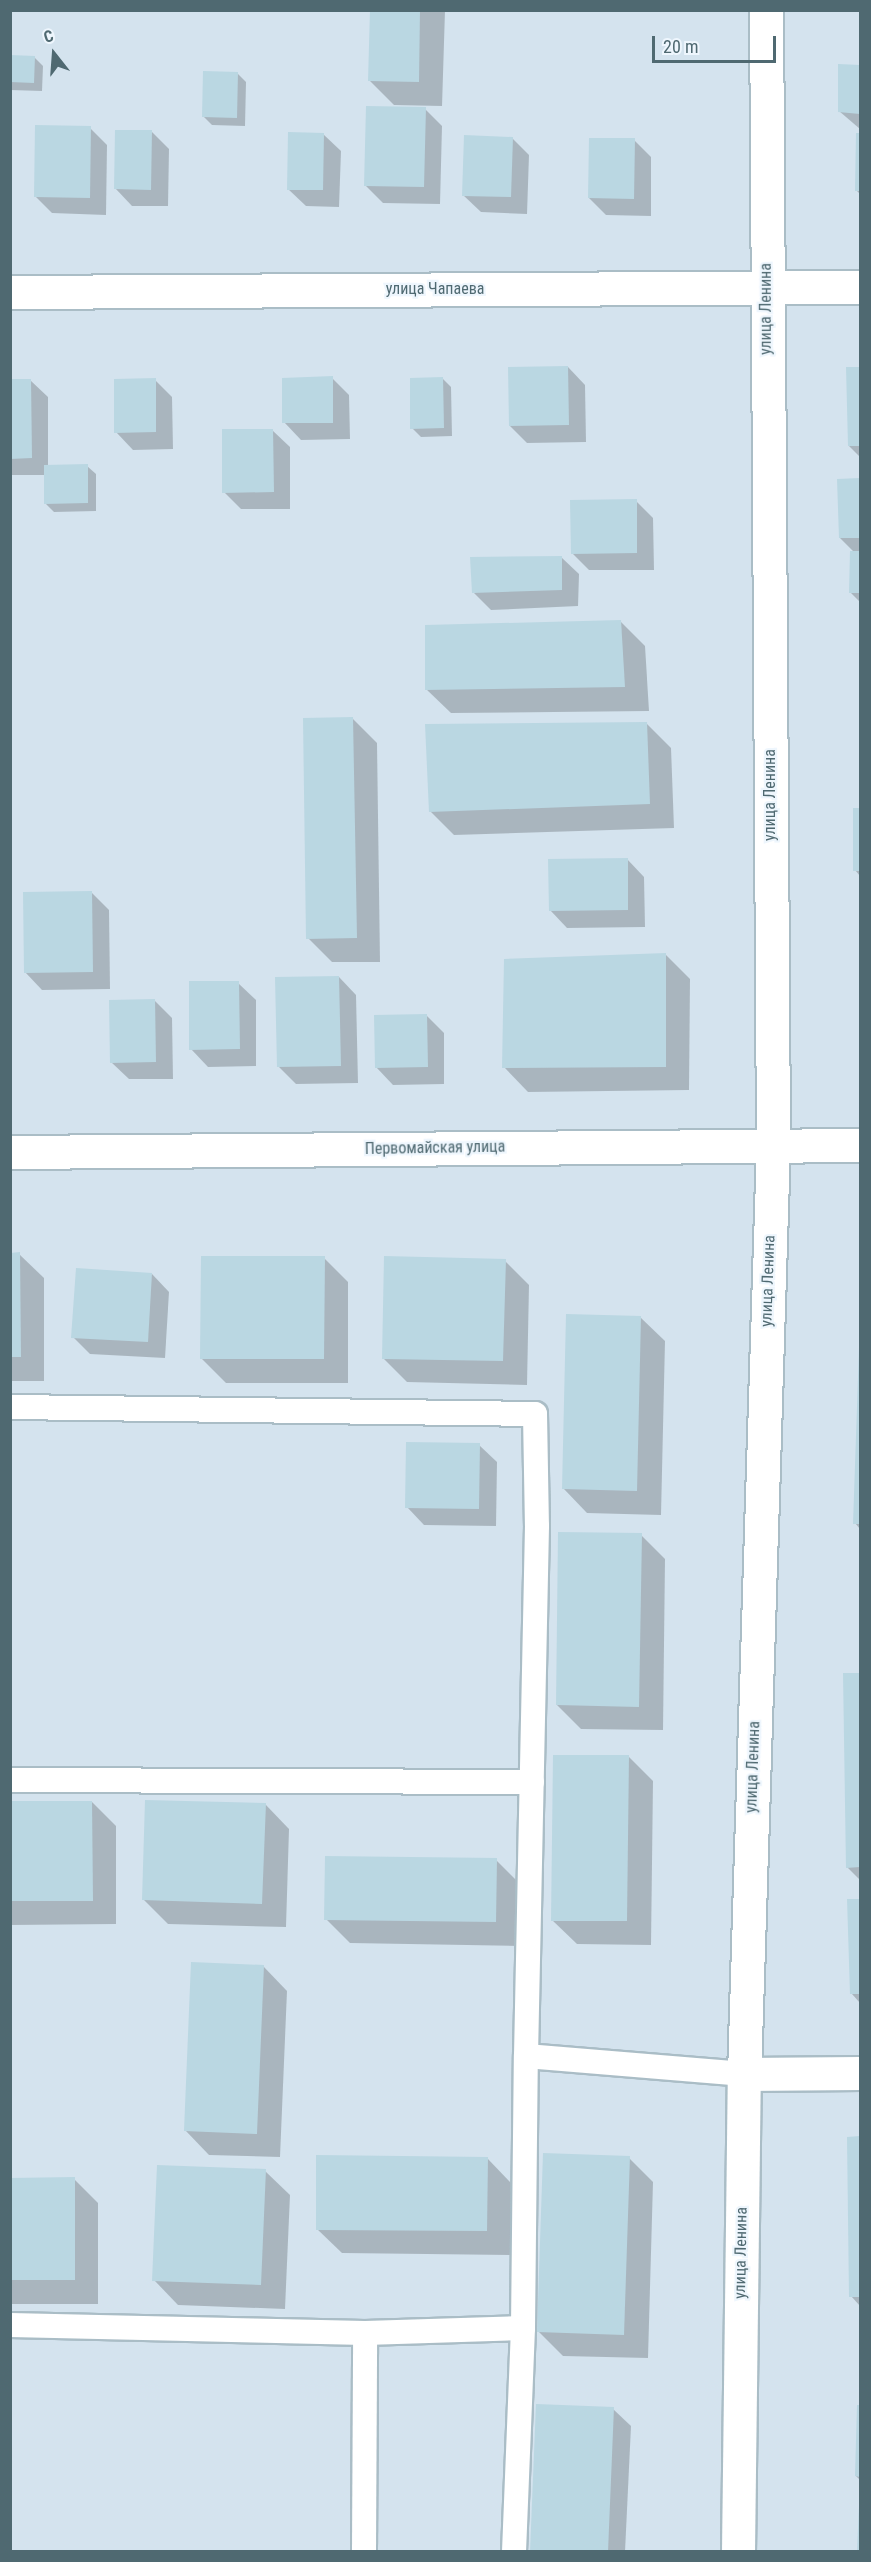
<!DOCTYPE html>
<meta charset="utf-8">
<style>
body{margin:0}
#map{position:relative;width:871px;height:2562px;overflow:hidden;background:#e8f1fa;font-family:"Roboto Condensed",sans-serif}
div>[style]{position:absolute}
.residential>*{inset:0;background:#d4e3ee}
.shadow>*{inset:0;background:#0003}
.building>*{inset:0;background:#bad7e2}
.roads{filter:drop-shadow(2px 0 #aabdc6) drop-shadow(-2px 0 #aabdc6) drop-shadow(0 2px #aabdc6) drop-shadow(0 -2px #aabdc6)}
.service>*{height:24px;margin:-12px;padding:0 12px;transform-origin:12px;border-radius:12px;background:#fff}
.minor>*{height:33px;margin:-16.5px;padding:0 16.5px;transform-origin:16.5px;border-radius:16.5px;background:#fff}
.tertiary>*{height:33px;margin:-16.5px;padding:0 16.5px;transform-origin:16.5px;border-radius:16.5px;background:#fff}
span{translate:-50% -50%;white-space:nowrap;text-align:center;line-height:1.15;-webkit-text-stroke:4.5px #eef6fd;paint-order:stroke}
.street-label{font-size:16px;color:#4f6971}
.frame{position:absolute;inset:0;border:12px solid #4f6971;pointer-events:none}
.north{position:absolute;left:24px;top:24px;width:60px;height:60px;-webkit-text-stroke:4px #eef6fd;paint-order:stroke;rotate:343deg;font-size:16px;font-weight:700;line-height:24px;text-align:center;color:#4f6971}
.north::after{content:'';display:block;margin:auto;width:21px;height:27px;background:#4f6971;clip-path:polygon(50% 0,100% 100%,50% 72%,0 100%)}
.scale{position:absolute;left:652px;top:36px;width:124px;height:27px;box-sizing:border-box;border:3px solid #4f6971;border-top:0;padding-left:8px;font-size:18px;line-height:21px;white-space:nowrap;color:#4f6971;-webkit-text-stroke:4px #eef6fd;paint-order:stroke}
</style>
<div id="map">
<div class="residential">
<div style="clip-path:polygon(11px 11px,860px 11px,860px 2551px,11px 2551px)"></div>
</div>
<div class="shadow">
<div style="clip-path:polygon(371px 10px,445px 10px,442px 106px,394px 105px,370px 81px)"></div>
<div style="clip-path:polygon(10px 57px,34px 57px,43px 66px,42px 91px,10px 90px)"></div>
<div style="clip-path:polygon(840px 66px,860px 66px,860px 129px,839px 111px)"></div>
<div style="clip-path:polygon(237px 73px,246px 82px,245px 126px,212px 125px,203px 116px)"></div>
<div style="clip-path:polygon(425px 109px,442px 126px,440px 204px,383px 203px,366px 186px)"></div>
<div style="clip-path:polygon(90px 128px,107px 145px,106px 215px,52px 213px,35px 196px)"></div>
<div style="clip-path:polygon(152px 132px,169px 149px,168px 206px,132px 206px,115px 188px)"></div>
<div style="clip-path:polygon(323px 134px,341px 151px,339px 207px,306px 206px,288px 189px)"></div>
<div style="clip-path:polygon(857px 135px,860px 135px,860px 194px,857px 191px)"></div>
<div style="clip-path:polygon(512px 138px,529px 155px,527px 214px,481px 212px,463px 195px)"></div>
<div style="clip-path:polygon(634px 140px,651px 157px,651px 216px,606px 215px,589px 198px)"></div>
<div style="clip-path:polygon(568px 367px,585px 385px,586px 442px,527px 443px,510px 426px)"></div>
<div style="clip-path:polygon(860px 368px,860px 457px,849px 446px,848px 369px)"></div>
<div style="clip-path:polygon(332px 378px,349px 395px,350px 439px,301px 440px,284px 422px)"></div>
<div style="clip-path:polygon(443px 379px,451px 387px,452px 436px,421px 437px,412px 428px)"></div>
<div style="clip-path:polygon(30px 380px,48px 397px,48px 466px,87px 466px,96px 474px,96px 511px,54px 512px,46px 504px,46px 475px,10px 475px,10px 381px)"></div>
<div style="clip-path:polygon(155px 380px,172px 397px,173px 449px,133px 450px,116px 432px)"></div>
<div style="clip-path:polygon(272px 430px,290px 447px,290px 509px,241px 509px,224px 492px)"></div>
<div style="clip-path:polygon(838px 480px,860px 480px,860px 602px,851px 593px,855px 553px,840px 538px)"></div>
<div style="clip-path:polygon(636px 501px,653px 518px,654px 570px,589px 570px,572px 553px)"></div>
<div style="clip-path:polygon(561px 557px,579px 574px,578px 606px,491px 610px,474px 593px)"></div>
<div style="clip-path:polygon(621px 622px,645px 646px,649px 711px,451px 713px,426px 689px)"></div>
<div style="clip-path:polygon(353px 719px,377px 743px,380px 962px,332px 962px,308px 938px)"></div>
<div style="clip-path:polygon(647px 724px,671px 748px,674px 828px,454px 835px,430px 811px)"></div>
<div style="clip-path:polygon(855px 809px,860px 809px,860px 876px,855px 870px)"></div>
<div style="clip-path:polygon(627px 859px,644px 877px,645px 927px,567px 928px,550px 910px)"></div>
<div style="clip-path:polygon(92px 893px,109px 910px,110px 989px,42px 990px,25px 972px)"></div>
<div style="clip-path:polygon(666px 955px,690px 979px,689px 1090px,528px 1092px,504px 1067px)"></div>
<div style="clip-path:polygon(339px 977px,356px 995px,358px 1083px,296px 1084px,279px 1067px)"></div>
<div style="clip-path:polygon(238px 983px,256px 1000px,256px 1066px,208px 1067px,191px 1049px)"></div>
<div style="clip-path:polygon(155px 1001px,172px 1018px,173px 1079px,129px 1079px,111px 1062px)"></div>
<div style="clip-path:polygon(427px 1016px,444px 1033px,444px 1084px,393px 1085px,376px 1067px)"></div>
<div style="clip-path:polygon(10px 1254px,19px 1254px,44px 1278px,44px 1381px,10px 1381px)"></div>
<div style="clip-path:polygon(324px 1258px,348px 1282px,348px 1383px,226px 1383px,201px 1358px)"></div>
<div style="clip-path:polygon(505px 1261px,529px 1285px,527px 1385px,407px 1382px,383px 1358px)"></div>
<div style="clip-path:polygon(152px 1274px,169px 1292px,165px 1358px,90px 1354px,73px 1337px)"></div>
<div style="clip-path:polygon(640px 1317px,665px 1341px,661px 1515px,587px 1513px,563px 1488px)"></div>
<div style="clip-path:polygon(860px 1333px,860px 1529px,855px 1523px)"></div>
<div style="clip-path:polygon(479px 1445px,497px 1462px,496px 1526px,424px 1525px,407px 1507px)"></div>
<div style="clip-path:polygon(641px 1535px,665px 1559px,663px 1730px,581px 1729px,557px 1705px)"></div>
<div style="clip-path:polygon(860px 1674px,860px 1880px,847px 1867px,845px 1675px)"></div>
<div style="clip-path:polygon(629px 1757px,653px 1781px,651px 1945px,577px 1944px,552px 1920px)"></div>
<div style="clip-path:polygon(92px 1802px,116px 1826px,116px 1924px,10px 1925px,10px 1803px)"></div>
<div style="clip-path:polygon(265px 1804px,289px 1829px,286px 1927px,168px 1924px,143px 1899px)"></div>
<div style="clip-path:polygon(496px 1860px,520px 1884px,519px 1946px,350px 1943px,326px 1919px)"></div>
<div style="clip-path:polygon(860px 1900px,860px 2003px,852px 1994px,848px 1901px)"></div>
<div style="clip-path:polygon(263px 1966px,287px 1991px,280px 2157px,209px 2155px,185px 2130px)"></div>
<div style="clip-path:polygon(849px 2138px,860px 2138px,860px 2306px,851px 2296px)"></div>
<div style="clip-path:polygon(487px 2158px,511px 2183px,511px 2255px,342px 2253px,317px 2229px)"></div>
<div style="clip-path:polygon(629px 2158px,653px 2182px,648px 2358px,563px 2356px,539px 2332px)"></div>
<div style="clip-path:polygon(265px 2171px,290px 2195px,285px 2309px,178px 2305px,154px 2280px)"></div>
<div style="clip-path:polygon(10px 2179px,74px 2179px,98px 2203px,98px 2304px,10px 2304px)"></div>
<div style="clip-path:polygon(858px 2406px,860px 2406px,860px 2480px,856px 2476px)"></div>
<div style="clip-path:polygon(613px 2409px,631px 2426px,625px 2552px,531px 2552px)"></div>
<div style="clip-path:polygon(860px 2496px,860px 2552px,859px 2552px)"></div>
</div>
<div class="building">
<div style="clip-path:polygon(370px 10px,420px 10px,419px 82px,368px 81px)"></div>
<div style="clip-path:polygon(10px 55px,35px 56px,34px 83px,10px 82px)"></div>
<div style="clip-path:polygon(838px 64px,860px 65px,860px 114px,838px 112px)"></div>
<div style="clip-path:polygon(203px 71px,238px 72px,237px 118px,202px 117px)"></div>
<div style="clip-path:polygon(366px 106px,426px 107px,424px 187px,364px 186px)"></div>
<div style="clip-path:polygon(35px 125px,91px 126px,90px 198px,34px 197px)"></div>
<div style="clip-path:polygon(115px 130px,152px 130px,151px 190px,114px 189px)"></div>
<div style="clip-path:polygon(288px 132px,324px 133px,323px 190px,287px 190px)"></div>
<div style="clip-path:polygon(856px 133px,860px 133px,860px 191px,855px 191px)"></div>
<div style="clip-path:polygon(464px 135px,513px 137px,511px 197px,462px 196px)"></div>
<div style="clip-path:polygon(589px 138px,635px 138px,634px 199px,588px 198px)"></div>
<div style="clip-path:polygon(568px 366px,569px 425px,509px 426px,508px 367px)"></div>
<div style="clip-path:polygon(846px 367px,860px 367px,860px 446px,848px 446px)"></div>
<div style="clip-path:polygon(333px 376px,333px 423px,282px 423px,282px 378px)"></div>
<div style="clip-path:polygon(443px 377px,444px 428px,410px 429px,410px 378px)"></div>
<div style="clip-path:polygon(156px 378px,156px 432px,114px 433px,114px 379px)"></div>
<div style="clip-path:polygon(10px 379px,31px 379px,32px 458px,10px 459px)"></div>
<div style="clip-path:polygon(222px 429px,273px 429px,274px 492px,222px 493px)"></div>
<div style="clip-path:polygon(88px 464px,88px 503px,44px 504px,44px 465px)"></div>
<div style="clip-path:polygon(860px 478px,860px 538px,839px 538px,837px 479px)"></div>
<div style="clip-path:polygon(637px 499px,637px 553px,571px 554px,570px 500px)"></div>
<div style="clip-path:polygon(850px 551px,860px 551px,860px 593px,849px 593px)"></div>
<div style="clip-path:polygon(562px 556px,562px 590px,472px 593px,470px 557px)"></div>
<div style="clip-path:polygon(621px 620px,625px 687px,425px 690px,425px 625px)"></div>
<div style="clip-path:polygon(353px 717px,357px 938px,306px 939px,303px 718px)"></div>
<div style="clip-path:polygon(647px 722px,650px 804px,429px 812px,425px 724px)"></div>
<div style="clip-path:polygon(853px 808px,860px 808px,860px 871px,853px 871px)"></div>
<div style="clip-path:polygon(628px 858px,628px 910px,549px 911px,548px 859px)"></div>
<div style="clip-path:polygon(92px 891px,93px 972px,24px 973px,23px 892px)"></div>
<div style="clip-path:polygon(666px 953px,666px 1067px,502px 1068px,504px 959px)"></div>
<div style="clip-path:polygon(339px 976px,341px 1066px,277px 1067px,275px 977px)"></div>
<div style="clip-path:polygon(189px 981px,239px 981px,240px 1049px,189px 1050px)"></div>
<div style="clip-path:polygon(155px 999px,156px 1062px,110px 1063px,109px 1000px)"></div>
<div style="clip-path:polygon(427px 1014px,428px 1067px,375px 1068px,374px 1015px)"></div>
<div style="clip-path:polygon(20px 1252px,21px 1357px,10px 1357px,10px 1253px)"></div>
<div style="clip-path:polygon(201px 1256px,325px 1256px,324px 1359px,200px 1359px)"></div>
<div style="clip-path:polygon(384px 1256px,506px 1259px,503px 1361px,382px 1359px)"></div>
<div style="clip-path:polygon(76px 1268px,152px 1273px,148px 1342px,71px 1338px)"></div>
<div style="clip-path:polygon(566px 1314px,641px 1316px,637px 1491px,562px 1489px)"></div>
<div style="clip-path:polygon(859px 1348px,860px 1349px,860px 1524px,853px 1524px)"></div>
<div style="clip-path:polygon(406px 1442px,480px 1443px,479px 1509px,405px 1508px)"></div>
<div style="clip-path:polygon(558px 1532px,642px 1533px,639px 1707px,556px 1705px)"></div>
<div style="clip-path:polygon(843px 1673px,860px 1673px,860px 1867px,846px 1868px)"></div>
<div style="clip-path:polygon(553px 1755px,629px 1755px,627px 1921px,551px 1921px)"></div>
<div style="clip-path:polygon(145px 1800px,266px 1803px,262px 1904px,142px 1900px)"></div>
<div style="clip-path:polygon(10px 1801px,92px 1801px,93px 1901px,10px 1901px)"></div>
<div style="clip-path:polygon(325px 1856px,497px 1858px,496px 1922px,324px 1920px)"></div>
<div style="clip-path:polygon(847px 1899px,860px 1899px,860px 1994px,850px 1994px)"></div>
<div style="clip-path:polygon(191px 1962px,264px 1965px,257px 2134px,184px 2131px)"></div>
<div style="clip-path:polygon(860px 2136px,860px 2297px,849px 2297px,847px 2137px)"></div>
<div style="clip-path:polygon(543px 2153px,630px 2156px,624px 2335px,537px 2332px)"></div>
<div style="clip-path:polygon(316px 2155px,488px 2157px,487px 2231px,316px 2230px)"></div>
<div style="clip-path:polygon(157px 2165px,266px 2169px,261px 2285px,152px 2281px)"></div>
<div style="clip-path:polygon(75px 2177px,75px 2280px,10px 2280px,10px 2178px)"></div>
<div style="clip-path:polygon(536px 2404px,614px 2407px,608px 2552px,530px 2552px)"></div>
<div style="clip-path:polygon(857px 2405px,860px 2405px,860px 2477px,855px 2476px)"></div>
<div style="clip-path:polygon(859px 2506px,860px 2506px,860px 2552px,857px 2552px)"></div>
</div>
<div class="roads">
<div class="service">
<div style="left:10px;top:1407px;width:525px;rotate:0.76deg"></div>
<div style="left:535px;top:1414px;width:112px;rotate:89deg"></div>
<div style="left:537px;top:1526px;width:530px;rotate:91.19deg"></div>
<div style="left:10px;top:1780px;width:522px;rotate:0.22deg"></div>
<div style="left:10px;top:2325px;width:355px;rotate:1.3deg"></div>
<div style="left:365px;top:2333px;width:158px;rotate:-1.8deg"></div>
<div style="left:364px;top:2552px;width:219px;rotate:-89.7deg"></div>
<div style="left:514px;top:2552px;width:224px;rotate:-87.7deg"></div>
<div style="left:523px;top:2328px;width:272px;rotate:-89.4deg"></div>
<div style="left:526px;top:2056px;width:219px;rotate:4.7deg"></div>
</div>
<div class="minor">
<div style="left:10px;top:292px;width:850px;rotate:-0.34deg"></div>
<div style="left:10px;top:1152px;width:850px;rotate:-0.47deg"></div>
<div style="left:744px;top:2074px;width:116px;rotate:-0.5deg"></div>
</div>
<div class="tertiary">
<div style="left:738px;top:2552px;width:478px;rotate:-89.3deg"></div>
<div style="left:744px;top:2074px;width:929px;rotate:-88.21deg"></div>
<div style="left:773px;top:1145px;width:1135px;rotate:-90.35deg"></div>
</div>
</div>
<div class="street-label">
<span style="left:435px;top:289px">улица Чапаева</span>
<span style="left:766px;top:309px;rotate:-90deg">улица Ленина</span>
<span style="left:770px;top:795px;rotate:-90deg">улица Ленина</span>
<span style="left:435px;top:1148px;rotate:-1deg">Первомайская улица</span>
<span style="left:768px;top:1281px;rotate:-88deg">улица Ленина</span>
<span style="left:753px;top:1767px;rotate:-88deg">улица Ленина</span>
<span style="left:741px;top:2253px;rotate:-89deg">улица Ленина</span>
</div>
<div class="frame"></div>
<div class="north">С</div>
<div class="scale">20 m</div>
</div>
